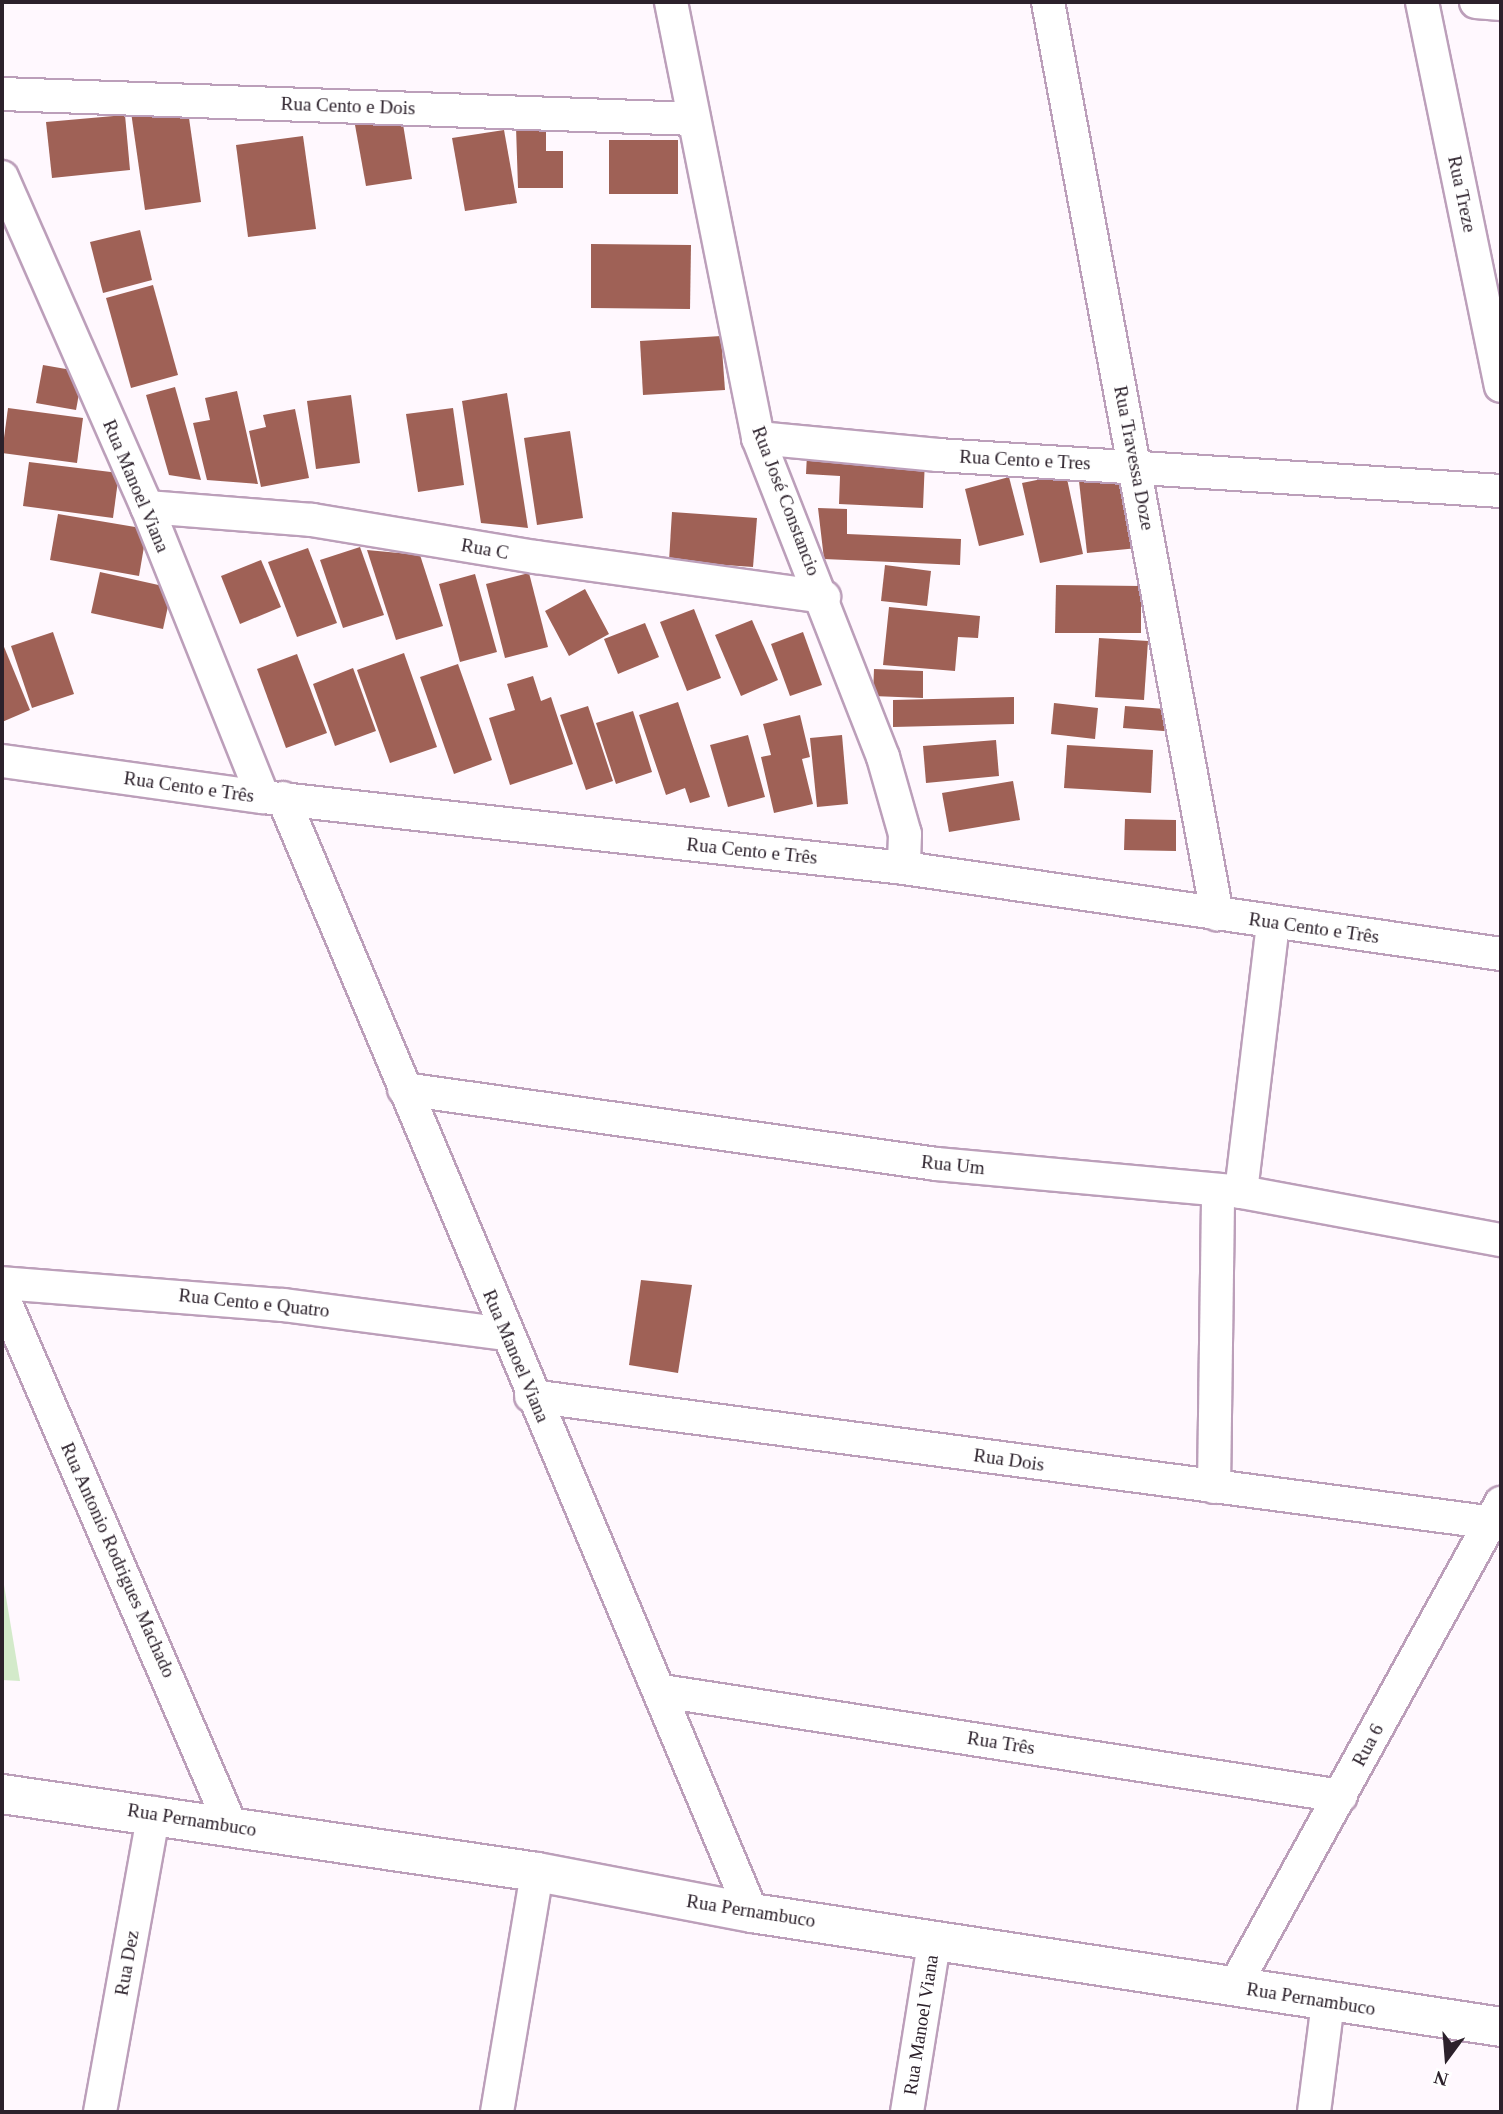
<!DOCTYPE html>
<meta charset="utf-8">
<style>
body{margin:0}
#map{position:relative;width:1503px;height:2114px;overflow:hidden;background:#fff8fe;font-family:"Times New Roman",serif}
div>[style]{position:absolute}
.green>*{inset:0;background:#d3eaca}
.building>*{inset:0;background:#9f6156}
.roads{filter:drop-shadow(2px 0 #bc9fba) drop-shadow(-2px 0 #bc9fba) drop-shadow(0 2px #bc9fba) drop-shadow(0 -2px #bc9fba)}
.minor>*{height:32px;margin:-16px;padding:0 16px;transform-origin:16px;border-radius:16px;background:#fff}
.tertiary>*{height:38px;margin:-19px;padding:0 19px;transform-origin:19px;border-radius:19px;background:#fff}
span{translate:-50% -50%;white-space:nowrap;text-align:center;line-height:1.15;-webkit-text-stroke:5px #fff;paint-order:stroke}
.street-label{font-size:19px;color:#2c212b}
.frame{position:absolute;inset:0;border:4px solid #2c212b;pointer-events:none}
.north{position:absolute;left:1412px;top:2023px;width:70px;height:70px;-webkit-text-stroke:5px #fff;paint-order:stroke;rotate:196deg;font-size:19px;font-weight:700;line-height:28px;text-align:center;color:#2c212b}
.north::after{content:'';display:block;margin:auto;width:24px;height:32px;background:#2c212b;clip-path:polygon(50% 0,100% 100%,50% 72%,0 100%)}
</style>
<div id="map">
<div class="green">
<div style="clip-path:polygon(2px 1573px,20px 1681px,2px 1680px)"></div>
</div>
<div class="building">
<div style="clip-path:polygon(187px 104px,201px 202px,145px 210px,131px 112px)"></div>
<div style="clip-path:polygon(125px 115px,130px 170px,52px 178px,46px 122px)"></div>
<div style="clip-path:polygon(402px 118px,412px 179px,366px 186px,355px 125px)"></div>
<div style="clip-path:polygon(546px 126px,546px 151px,563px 151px,563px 188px,518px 188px,516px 127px)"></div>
<div style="clip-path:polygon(504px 130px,517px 203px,465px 211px,452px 138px)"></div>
<div style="clip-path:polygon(303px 136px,316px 229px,248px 237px,236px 145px)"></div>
<div style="clip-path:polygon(609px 140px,678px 140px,678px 194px,609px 194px)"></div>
<div style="clip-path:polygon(140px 230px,152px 280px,103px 293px,90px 242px)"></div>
<div style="clip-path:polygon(591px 244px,691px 245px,690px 309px,591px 308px)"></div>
<div style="clip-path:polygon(153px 285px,178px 375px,131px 388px,106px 298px)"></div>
<div style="clip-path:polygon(721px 336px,725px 390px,643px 395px,640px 341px)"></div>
<div style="clip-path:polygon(43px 365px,83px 372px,76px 410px,36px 403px)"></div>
<div style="clip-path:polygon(175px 387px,201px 480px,169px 475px,146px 395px)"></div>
<div style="clip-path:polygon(237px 391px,258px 484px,207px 480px,193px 423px,210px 420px,205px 398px)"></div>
<div style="clip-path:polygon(507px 393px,528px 528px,481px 523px,462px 401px)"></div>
<div style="clip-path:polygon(351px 395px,360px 463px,316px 469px,307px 401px)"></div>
<div style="clip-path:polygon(8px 408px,83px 418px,77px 463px,2px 453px)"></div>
<div style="clip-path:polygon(453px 408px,464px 485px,418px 492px,406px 414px)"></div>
<div style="clip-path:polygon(295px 409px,309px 478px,261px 487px,249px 431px,266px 427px,263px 415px)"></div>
<div style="clip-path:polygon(570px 431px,583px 518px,537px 525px,524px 438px)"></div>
<div style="clip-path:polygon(807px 454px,925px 459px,923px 508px,839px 504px,840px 476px,806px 474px)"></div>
<div style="clip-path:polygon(29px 462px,119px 473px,113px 518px,23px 506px)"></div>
<div style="clip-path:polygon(1066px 474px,1083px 554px,1040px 563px,1022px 483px)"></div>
<div style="clip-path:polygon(1129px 475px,1138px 548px,1087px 553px,1079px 481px)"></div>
<div style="clip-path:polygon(1009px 477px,1024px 535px,979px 546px,965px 489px)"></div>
<div style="clip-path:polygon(818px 508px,847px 509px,847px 534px,961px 539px,960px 565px,824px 559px)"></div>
<div style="clip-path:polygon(672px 512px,757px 518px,753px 567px,669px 561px)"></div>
<div style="clip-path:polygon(58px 514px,147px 529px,139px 576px,50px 560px)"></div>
<div style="clip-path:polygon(360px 547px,384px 615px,343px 628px,320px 560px)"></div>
<div style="clip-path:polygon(308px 548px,337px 623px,297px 637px,268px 562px)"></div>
<div style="clip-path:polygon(367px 550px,420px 555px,443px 626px,396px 640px)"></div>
<div style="clip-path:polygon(261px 560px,281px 607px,240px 624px,221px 576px)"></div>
<div style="clip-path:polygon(885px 565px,931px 571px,927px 606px,881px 601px)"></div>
<div style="clip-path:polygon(100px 572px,172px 588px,163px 629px,91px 613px)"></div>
<div style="clip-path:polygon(529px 573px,548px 647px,505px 658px,486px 584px)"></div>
<div style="clip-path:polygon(475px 574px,497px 652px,460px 662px,439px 584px)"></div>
<div style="clip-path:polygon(1056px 585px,1141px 586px,1141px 633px,1055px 633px)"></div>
<div style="clip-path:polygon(585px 589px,609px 634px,569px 656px,545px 611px)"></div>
<div style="clip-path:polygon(889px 607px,980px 616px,978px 638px,958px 637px,955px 671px,883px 665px)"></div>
<div style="clip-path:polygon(694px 609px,721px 678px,687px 691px,660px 622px)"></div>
<div style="clip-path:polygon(752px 620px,778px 680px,741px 696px,715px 635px)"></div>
<div style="clip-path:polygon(645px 623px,659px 657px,618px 674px,604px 639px)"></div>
<div style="clip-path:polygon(53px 632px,74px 694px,32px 708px,11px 646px)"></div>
<div style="clip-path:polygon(803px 632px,822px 685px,790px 696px,771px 644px)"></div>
<div style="clip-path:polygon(1099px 638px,1148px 641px,1144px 700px,1095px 697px)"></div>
<div style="clip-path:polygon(2px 642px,30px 710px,2px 722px)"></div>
<div style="clip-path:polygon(404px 653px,437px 747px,390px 763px,357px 670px)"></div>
<div style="clip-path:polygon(297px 654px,327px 733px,286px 748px,257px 669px)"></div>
<div style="clip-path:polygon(458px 664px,492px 760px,454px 774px,420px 677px)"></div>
<div style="clip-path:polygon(353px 668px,376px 731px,335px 746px,313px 684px)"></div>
<div style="clip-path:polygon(874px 669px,923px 671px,923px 698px,873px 696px)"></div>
<div style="clip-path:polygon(533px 676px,541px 701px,551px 697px,573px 764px,510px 785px,489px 718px,515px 710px,507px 684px)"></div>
<div style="clip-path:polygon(1014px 697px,1014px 724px,893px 727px,893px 700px)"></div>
<div style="clip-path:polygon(678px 702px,710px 797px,690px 803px,685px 788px,666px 795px,639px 715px)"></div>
<div style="clip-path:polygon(1054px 703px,1098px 708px,1095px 739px,1051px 734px)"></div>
<div style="clip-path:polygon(588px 706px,613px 781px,586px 790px,560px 715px)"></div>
<div style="clip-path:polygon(1125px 706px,1179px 710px,1177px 732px,1123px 728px)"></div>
<div style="clip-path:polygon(633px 711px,652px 772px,616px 784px,596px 723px)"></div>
<div style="clip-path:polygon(800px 715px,810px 757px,802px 759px,813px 804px,774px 813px,761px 757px,771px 755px,763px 724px)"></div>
<div style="clip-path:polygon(748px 735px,765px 797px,728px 807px,710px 745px)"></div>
<div style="clip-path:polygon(842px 735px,848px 804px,817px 807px,810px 738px)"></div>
<div style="clip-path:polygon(996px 740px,999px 776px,926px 783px,923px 746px)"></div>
<div style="clip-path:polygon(1067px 745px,1153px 750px,1151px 793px,1064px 788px)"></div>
<div style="clip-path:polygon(1013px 781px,1020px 820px,949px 832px,942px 793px)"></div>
<div style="clip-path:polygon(1125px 819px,1176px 820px,1176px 851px,1124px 850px)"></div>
<div style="clip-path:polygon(641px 1280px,692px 1285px,678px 1373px,629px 1365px)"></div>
</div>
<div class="roads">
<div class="minor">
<div style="left:671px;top:2px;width:445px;rotate:78.7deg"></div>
<div style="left:758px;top:438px;width:343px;rotate:68.6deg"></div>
<div style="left:883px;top:757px;width:80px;rotate:74.1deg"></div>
<div style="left:905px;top:834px;width:34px;rotate:92deg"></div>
<div style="left:1048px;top:2px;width:928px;rotate:79.5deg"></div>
<div style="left:1422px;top:2px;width:392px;rotate:78.4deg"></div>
<div style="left:1476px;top:2px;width:25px;rotate:5deg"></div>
<div style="left:2px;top:94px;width:692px;rotate:2.07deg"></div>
<div style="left:2px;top:177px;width:360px;rotate:66.3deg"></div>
<div style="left:147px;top:507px;width:312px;rotate:68.2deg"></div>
<div style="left:758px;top:438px;width:181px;rotate:5.4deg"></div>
<div style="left:938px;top:455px;width:564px;rotate:3.66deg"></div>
<div style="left:147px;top:507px;width:166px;rotate:4.5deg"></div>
<div style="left:312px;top:520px;width:227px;rotate:9.4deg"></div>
<div style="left:536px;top:557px;width:291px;rotate:7.9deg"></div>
<div style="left:2px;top:761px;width:263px;rotate:7.9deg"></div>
<div style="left:263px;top:797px;width:645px;rotate:6.32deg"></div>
<div style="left:904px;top:868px;width:603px;rotate:8.2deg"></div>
<div style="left:283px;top:798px;width:1210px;rotate:67.19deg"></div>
<div style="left:404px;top:1089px;width:537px;rotate:8.02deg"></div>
<div style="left:936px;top:1164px;width:306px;rotate:5.2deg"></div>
<div style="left:1241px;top:1192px;width:264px;rotate:10.5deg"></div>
<div style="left:1241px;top:1192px;width:272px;rotate:-83.2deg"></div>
<div style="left:2px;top:1283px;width:282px;rotate:4.5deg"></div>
<div style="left:283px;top:1305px;width:225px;rotate:7.4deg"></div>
<div style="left:2px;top:1295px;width:578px;rotate:66.67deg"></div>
<div style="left:531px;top:1396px;width:964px;rotate:7.51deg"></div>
<div style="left:1214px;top:1487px;width:297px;rotate:-89.2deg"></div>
<div style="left:662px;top:1691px;width:687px;rotate:8.79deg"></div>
<div style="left:1234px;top:1987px;width:553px;rotate:-61.12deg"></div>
<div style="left:100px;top:2112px;width:304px;rotate:-79.8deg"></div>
<div style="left:497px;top:2112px;width:243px;rotate:-80.5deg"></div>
<div style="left:907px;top:2112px;width:176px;rotate:-80.9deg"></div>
<div style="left:1314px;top:2112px;width:110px;rotate:-82.7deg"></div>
</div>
<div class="tertiary">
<div style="left:2px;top:1794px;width:541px;rotate:8.29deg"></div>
<div style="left:537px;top:1872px;width:219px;rotate:10.8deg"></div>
<div style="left:752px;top:1913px;width:758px;rotate:8.65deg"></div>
</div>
</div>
<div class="street-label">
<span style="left:348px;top:106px;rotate:2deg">Rua Cento e Dois</span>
<span style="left:1462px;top:194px;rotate:78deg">Rua Treze</span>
<span style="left:1134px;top:458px;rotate:79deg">Rua Travessa Doze</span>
<span style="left:1025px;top:460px;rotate:3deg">Rua Cento e Tres</span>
<span style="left:136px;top:486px;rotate:67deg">Rua Manoel Viana</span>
<span style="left:786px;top:501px;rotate:69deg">Rua José Constancio</span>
<span style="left:485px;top:549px;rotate:10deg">Rua C</span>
<span style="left:189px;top:787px;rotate:8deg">Rua Cento e Três</span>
<span style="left:752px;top:851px;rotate:6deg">Rua Cento e Três</span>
<span style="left:1314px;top:928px;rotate:8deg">Rua Cento e Três</span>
<span style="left:953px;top:1165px;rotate:6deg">Rua Um</span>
<span style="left:254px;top:1303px;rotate:6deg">Rua Cento e Quatro</span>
<span style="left:516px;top:1356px;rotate:67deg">Rua Manoel Viana</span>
<span style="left:1009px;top:1460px;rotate:8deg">Rua Dois</span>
<span style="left:118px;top:1560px;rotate:66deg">Rua Antonio Rodrigues Machado</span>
<span style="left:1001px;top:1743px;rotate:9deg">Rua Três</span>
<span style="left:1368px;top:1745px;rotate:-62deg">Rua 6</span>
<span style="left:192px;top:1820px;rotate:9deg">Rua Pernambuco</span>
<span style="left:751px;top:1911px;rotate:9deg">Rua Pernambuco</span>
<span style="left:127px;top:1963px;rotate:-80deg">Rua Dez</span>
<span style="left:1311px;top:1999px;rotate:9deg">Rua Pernambuco</span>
<span style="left:921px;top:2025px;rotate:-81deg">Rua Manoel Viana</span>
</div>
<div class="frame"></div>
<div class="north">N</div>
</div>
